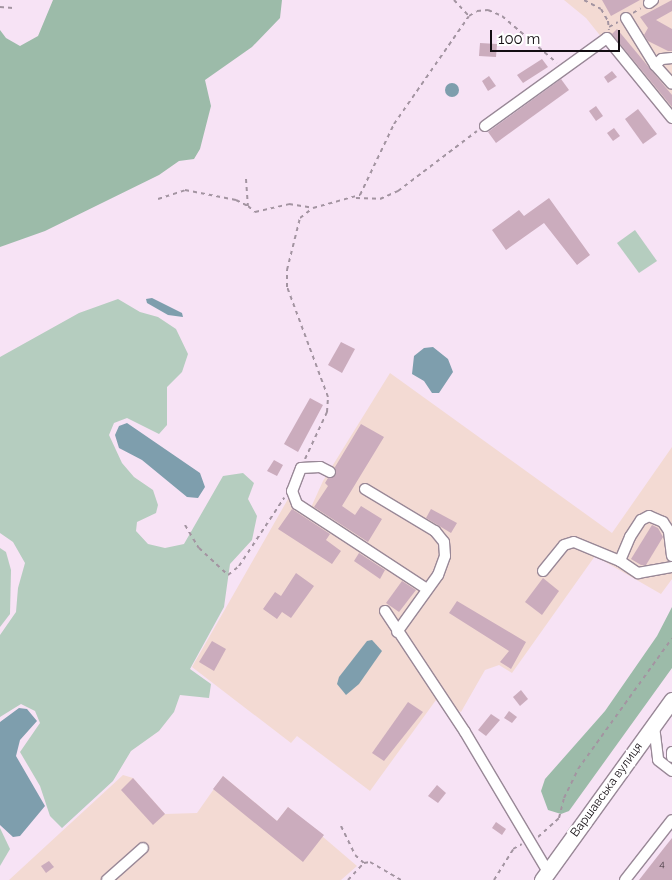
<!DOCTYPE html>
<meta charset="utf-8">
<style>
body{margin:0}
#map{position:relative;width:672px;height:880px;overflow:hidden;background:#f7e3f5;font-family:Raleway,sans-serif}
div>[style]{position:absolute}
.industrial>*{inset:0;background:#f3dad3}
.green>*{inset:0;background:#b5cdbf}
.forest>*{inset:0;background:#9cbba9}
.water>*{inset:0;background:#7e9ead}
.round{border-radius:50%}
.building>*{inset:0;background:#cbacbd}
.path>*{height:2px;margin-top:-1px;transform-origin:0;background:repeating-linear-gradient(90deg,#a394a1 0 4px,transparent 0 8px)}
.roads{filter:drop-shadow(1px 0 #998897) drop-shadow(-1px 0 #998897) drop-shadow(0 1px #998897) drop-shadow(0 -1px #998897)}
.minor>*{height:10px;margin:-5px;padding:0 5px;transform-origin:5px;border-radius:5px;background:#fff}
.highway>*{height:15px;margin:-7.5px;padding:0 7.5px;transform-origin:7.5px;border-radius:7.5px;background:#fff}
span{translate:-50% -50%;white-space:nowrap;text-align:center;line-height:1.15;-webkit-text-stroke:5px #fff;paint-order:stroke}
.number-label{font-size:10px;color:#41353d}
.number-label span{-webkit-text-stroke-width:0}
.street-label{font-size:12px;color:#130d12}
.scale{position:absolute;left:490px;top:30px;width:130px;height:22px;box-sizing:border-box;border:2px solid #130d12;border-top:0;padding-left:6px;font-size:15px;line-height:18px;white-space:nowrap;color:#130d12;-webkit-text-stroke:4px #fff;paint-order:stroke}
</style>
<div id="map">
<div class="industrial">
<div style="clip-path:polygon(564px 0,672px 0,672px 125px,586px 18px)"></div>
<div style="clip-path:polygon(390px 373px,612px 533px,672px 447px,672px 579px,661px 594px,595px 556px,512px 673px,499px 665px,485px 670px,461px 712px,436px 700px,370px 791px,297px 736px,291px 743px,192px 667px,288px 499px,308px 514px,323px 481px)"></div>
<div style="clip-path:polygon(123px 775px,133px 778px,165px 814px,197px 813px,223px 776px,277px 821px,288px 807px,357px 866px,341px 880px,9px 880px)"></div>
</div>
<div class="green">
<div style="clip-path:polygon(635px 230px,657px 261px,639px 273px,617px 243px)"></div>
<div style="clip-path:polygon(118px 299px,140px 312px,158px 317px,176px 329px,188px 354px,182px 372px,167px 387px,167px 425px,159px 434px,127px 418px,114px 423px,109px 435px,122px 463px,134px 477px,153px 490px,158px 505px,156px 513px,137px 522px,136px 531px,148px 544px,165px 548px,184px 544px,223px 476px,243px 473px,254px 483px,248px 499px,257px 516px,252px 540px,230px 564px,224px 607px,190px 669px,211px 684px,209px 698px,180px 695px,174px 712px,159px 731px,131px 751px,113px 781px,62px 828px,50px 816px,40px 786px,20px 752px,40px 723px,35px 711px,21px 704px,0 717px,0 635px,16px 612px,18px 588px,25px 563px,13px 542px,0 533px,0 357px,79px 313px)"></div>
<div style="clip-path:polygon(0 548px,6px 552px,11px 570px,10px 614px,0 627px)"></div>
<div style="clip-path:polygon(0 828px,10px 849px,0 866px)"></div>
</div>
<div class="forest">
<div style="clip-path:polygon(53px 0,282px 0,280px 18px,252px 47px,205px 80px,211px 106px,200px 149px,194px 159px,179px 161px,159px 175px,45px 231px,0 247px,0 21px,0 30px,6px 38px,20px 46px,38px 36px)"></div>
<div style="clip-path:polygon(672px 607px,672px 668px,569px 811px,561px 814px,548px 810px,541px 791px,545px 779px,605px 711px,657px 636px)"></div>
</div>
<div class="water">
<div class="round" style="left:445px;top:83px;width:14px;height:14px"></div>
<div style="clip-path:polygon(152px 298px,182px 313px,183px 317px,168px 315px,147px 303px,146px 299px)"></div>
<div style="clip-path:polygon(433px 347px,448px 359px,453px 372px,439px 393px,432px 393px,424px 381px,412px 374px,414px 356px,424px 348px)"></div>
<div style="clip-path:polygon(127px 423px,200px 473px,205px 487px,198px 498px,187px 497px,142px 460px,119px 448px,115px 435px,119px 426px)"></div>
<div style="clip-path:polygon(372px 640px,382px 651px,359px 684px,346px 695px,337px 684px,339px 677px,367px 641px)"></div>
<div style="clip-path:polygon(19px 708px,27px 709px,37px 721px,20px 740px,16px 756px,45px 806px,20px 836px,13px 837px,0 825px,0 722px)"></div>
</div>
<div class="building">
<div style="clip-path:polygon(602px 0,640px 0,611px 16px)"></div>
<div style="clip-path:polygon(672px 0,672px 11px,656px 20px,672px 29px,672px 51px,668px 51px,648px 41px,644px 35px,648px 28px,640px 17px)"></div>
<div style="clip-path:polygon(617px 29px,672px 95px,672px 107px,612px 34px)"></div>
<div style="clip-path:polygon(480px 43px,497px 44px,496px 57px,479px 56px)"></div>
<div style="clip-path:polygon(542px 59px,548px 67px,523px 83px,517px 75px)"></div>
<div style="clip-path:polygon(612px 71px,617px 77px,608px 83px,604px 77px)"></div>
<div style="clip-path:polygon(489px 76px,496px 86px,488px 91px,482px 81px)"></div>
<div style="clip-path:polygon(561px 79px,569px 90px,496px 143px,488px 132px)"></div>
<div style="clip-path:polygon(596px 106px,603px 116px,596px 121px,589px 111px)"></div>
<div style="clip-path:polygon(638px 109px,657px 134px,643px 144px,625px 119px)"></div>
<div style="clip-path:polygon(614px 128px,620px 136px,613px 141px,607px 133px)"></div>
<div style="clip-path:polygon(549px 198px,590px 255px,577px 265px,544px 223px,506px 250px,492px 230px,519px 210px,524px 216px)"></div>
<div style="clip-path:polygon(341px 342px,355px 349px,342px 373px,328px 365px)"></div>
<div style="clip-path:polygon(310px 398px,323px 405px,298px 452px,284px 444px)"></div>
<div style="clip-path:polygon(361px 424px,384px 437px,342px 506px,355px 515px,361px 506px,382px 519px,368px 542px,314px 507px,328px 486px,325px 483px,328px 478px,336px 475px,335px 467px)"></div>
<div style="clip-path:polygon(274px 460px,283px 465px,277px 476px,267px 471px)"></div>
<div style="clip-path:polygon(292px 509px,330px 534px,326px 540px,341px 551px,332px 564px,278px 529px)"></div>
<div style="clip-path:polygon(431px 509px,457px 523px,451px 533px,426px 518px)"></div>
<div style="clip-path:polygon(652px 525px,658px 528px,663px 537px,646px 565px,641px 565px,631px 559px)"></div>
<div style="clip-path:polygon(359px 553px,385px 570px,380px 579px,354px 561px)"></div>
<div style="clip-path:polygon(296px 573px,314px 586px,291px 618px,282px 612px,277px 619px,263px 609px,275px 592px,281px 596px)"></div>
<div style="clip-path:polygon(543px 578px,559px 591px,542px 615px,525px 602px)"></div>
<div style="clip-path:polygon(402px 581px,416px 590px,399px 612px,386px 603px)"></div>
<div style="clip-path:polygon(457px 601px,526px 642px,511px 669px,500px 662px,509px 651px,449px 613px)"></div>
<div style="clip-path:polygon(212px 641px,226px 649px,214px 671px,199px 662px)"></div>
<div style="clip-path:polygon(521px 690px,528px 699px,520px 706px,513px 697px)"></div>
<div style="clip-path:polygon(408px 702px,423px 712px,384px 761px,372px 753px)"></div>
<div style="clip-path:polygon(509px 711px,517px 717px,512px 723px,504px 718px)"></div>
<div style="clip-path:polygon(491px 714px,500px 720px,486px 736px,478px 730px)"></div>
<div style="clip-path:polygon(223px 776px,277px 821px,288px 807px,324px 835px,303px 862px,213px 789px)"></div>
<div style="clip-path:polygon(133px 778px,165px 814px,153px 825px,121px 790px)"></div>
<div style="clip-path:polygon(437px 785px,446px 793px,438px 803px,428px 796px)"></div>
<div style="clip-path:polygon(496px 822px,506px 829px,502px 835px,492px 828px)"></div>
<div style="clip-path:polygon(672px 838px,672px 880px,639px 880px,664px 848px)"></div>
<div style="clip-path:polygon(49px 861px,54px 867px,46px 873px,41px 866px)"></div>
</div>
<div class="path">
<div style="left:454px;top:0;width:22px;rotate:47deg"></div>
<div style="left:584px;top:0;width:19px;rotate:28deg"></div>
<div style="left:601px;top:9px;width:14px;rotate:60deg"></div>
<div style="left:608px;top:21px;width:9px;rotate:84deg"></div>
<div style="left:0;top:7px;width:13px;rotate:4deg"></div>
<div style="left:633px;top:13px;width:9px;rotate:-32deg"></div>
<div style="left:609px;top:27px;width:10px;rotate:-29deg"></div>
<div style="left:246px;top:179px;width:27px;rotate:86deg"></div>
<div style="left:248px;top:206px;width:9px;rotate:41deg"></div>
<div style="left:255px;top:212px;width:35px;rotate:-13deg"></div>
<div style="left:289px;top:204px;width:24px;rotate:9deg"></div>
<div style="left:356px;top:198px;width:24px;rotate:2deg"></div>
<div style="left:380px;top:199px;width:20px;rotate:-24deg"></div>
<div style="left:398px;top:191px;width:99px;rotate:-37.2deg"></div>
<div style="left:158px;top:199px;width:28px;rotate:-18deg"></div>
<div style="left:185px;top:190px;width:52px;rotate:11.1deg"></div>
<div style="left:236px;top:200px;width:13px;rotate:27deg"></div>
<div style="left:305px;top:459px;width:52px;rotate:-64.9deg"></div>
<div style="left:327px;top:412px;width:15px;rotate:-86deg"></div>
<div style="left:328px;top:397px;width:117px;rotate:-110.4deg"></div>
<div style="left:287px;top:287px;width:17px;rotate:-90deg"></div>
<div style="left:287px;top:270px;width:54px;rotate:-76deg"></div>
<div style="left:300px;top:218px;width:16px;rotate:-38deg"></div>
<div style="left:313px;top:208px;width:49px;rotate:-15.5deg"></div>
<div style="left:360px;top:195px;width:79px;rotate:-64.4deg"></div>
<div style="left:394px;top:124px;width:131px;rotate:-55.2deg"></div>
<div style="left:469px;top:16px;width:9px;rotate:-32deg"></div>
<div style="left:477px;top:11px;width:11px;rotate:-5deg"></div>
<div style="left:488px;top:10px;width:15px;rotate:23deg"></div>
<div style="left:502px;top:16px;width:72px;rotate:40.5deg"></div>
<div style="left:185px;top:525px;width:27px;rotate:59deg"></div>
<div style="left:199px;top:548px;width:40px;rotate:43deg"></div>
<div style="left:228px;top:575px;width:14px;rotate:-39deg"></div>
<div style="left:239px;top:566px;width:82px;rotate:-56.5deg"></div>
<div style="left:341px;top:826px;width:32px;rotate:64deg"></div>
<div style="left:355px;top:855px;width:12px;rotate:42deg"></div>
<div style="left:538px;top:837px;width:28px;rotate:-42deg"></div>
<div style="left:559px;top:818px;width:21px;rotate:-76deg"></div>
<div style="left:564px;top:798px;width:32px;rotate:-64deg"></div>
<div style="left:578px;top:769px;width:161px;rotate:-54.3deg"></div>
<div style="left:348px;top:880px;width:23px;rotate:-47deg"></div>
<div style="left:364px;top:863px;width:6px;rotate:-9deg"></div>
<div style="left:370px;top:862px;width:36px;rotate:30deg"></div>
<div style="left:494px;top:880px;width:36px;rotate:-58deg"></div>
<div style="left:513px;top:849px;width:10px;rotate:-29deg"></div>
</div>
<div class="roads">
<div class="minor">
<div style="left:649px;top:3px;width:5px;rotate:-37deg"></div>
<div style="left:626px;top:18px;width:55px;rotate:58.3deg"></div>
<div style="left:655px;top:65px;width:25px;rotate:48deg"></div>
<div style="left:655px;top:65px;width:9px;rotate:-41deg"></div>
<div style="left:662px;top:59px;width:10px;rotate:-6deg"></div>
<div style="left:485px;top:126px;width:150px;rotate:-35.8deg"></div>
<div style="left:607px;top:38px;width:103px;rotate:50.9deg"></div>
<div style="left:330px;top:472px;width:11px;rotate:-153deg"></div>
<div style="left:320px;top:467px;width:19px;rotate:177deg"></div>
<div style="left:301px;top:468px;width:25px;rotate:111deg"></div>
<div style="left:292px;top:491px;width:14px;rotate:69deg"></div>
<div style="left:297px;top:504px;width:155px;rotate:33.2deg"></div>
<div style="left:365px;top:489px;width:82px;rotate:31deg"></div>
<div style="left:435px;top:531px;width:14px;rotate:51deg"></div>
<div style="left:444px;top:542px;width:14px;rotate:86deg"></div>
<div style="left:445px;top:556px;width:20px;rotate:110deg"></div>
<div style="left:438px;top:575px;width:70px;rotate:125.7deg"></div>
<div style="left:672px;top:556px;width:25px;rotate:-97deg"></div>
<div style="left:669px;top:531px;width:11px;rotate:-124deg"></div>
<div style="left:663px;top:522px;width:15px;rotate:-157deg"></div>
<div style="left:649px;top:516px;width:9px;rotate:153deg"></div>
<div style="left:641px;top:520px;width:20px;rotate:123deg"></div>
<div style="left:630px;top:537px;width:26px;rotate:113deg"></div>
<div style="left:620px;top:561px;width:22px;rotate:34deg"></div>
<div style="left:638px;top:573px;width:35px;rotate:-10deg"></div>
<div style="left:543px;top:571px;width:33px;rotate:-51deg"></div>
<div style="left:564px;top:545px;width:10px;rotate:-17deg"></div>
<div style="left:574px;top:542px;width:50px;rotate:22.4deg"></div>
<div style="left:385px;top:611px;width:145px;rotate:56.5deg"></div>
<div style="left:465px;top:732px;width:163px;rotate:59.3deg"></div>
<div style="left:654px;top:726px;width:34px;rotate:83deg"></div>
<div style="left:658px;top:760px;width:18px;rotate:38deg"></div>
<div style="left:672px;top:752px;width:5px;rotate:90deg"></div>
<div style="left:107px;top:880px;width:48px;rotate:-41.6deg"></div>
<div style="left:625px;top:880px;width:76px;rotate:-51.9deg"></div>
</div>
<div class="highway">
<div style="left:542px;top:880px;width:222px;rotate:-54.2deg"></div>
</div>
</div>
<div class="number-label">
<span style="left:662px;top:864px">4</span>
</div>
<div class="street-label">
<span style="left:607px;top:790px;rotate:-54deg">Варшавська вулиця</span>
</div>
<div class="scale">100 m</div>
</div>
